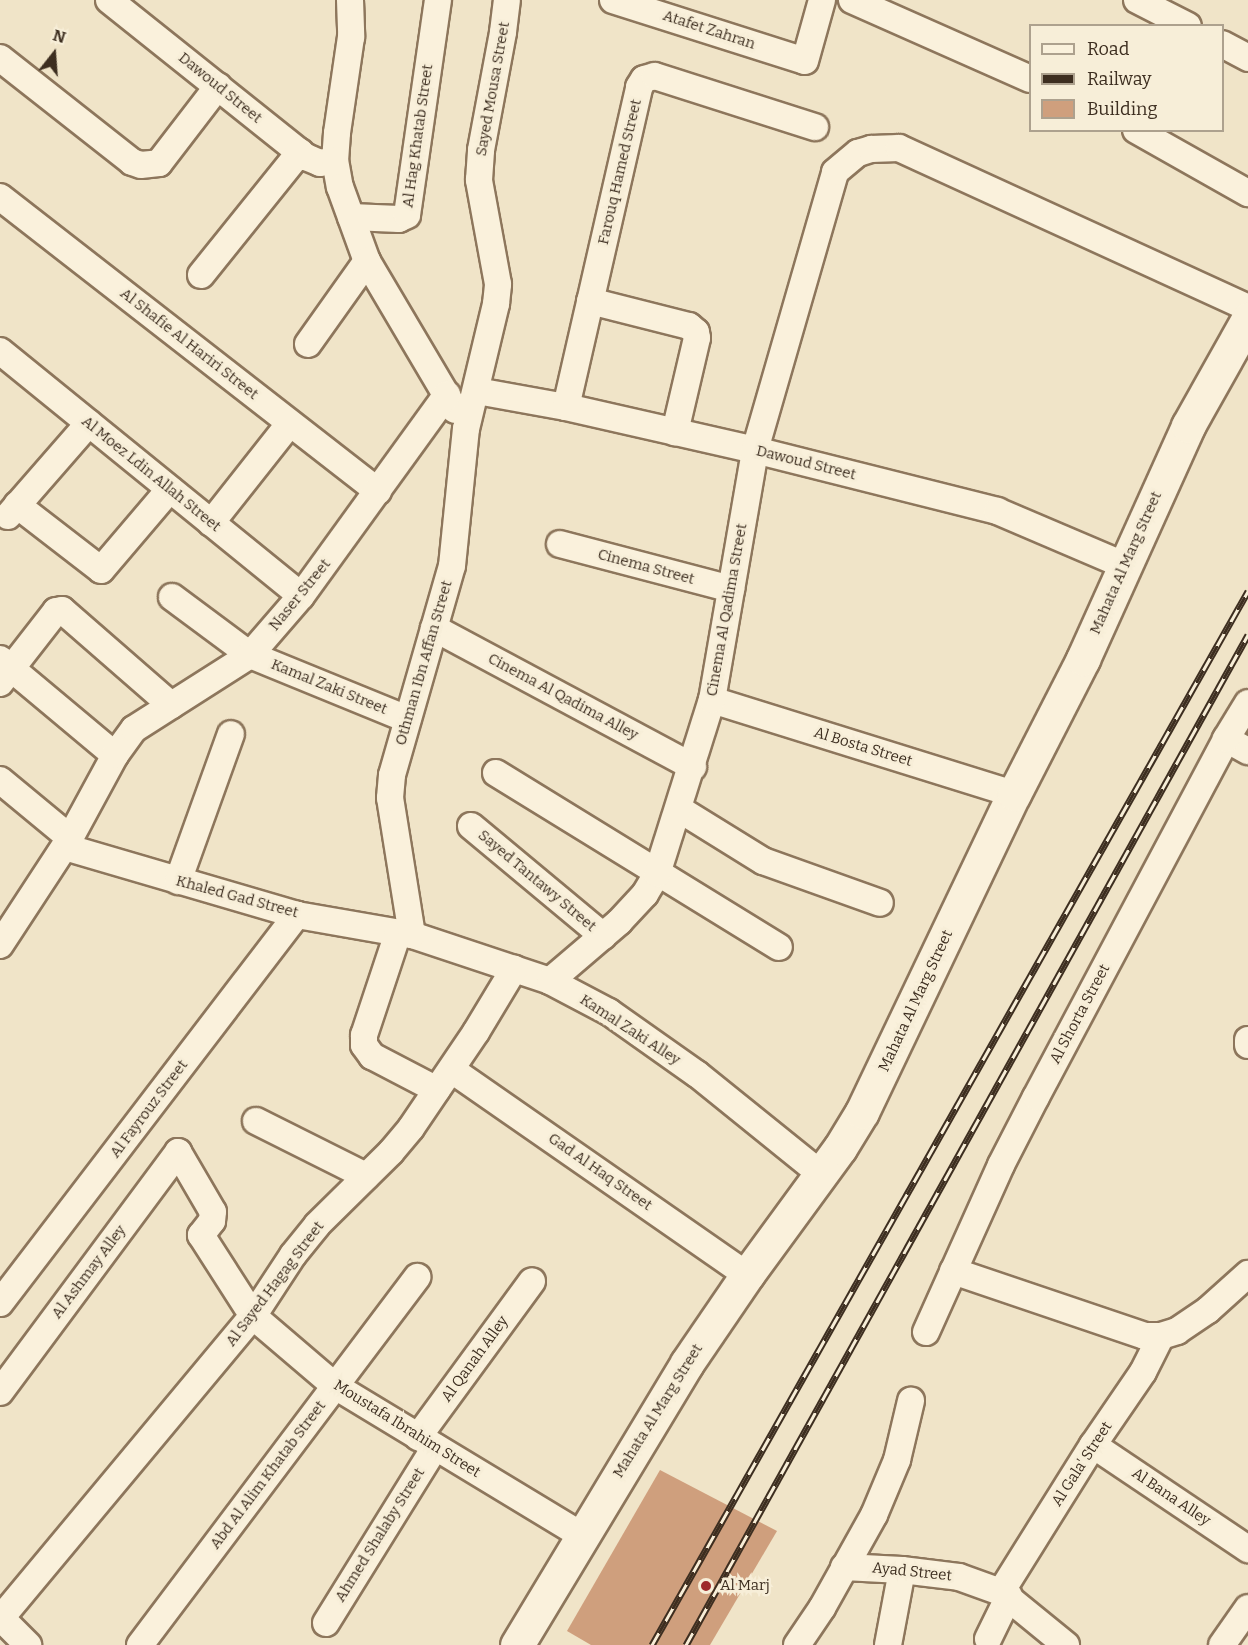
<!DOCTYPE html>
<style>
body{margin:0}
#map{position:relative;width:1248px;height:1645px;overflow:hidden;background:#f0e4c8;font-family:Bitter,serif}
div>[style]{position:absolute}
.building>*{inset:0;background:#cf9f7d}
.roads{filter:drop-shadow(2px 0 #8d765c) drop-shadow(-2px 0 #8d765c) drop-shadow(0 2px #8d765c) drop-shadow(0 -2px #8d765c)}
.street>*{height:26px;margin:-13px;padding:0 13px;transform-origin:13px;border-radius:13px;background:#faf1dc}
.secondary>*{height:33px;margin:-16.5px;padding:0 16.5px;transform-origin:16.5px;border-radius:16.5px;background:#faf1dc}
.rail>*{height:7px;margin-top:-3.5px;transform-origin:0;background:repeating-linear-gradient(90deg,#f7eed8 0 14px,#3d2e20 0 28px);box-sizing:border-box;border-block:2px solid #3d2e20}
.dots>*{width:16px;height:16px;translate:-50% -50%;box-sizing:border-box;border:3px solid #f7eed8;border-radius:50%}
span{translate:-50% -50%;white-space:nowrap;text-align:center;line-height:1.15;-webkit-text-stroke:5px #f7eed8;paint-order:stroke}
.street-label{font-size:15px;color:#3d2e20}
.poi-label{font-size:15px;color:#3d2e20}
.left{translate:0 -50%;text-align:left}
.legend{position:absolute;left:1029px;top:24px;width:195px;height:108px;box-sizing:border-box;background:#f7eed8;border:2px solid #ada18e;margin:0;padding:8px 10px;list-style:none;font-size:18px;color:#3d2e20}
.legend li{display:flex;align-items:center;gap:12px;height:30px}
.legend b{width:30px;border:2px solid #ada18e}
.north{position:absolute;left:24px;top:24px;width:60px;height:60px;-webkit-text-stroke:4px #f7eed8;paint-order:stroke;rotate:17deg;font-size:16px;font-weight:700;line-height:24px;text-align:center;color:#3d2e20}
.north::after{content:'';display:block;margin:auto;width:21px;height:27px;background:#3d2e20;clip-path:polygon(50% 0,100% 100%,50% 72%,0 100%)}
</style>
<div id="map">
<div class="building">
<div style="clip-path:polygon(660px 1470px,777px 1531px,710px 1645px,591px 1645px,567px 1631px)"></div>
</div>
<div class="roads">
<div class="street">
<div style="left:109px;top:0;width:252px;rotate:38.6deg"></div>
<div style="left:306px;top:157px;width:15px;rotate:23deg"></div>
<div style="left:320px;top:163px;width:15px;rotate:-11deg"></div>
<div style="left:350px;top:0;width:37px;rotate:88deg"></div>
<div style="left:351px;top:37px;width:97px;rotate:98.3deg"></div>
<div style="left:337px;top:133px;width:27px;rotate:94deg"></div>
<div style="left:335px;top:160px;width:27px;rotate:80deg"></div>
<div style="left:340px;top:187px;width:79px;rotate:70deg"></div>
<div style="left:367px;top:261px;width:173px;rotate:59.4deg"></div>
<div style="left:613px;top:0;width:201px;rotate:17.6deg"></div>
<div style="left:805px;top:61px;width:63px;rotate:-74.4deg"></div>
<div style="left:852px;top:0;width:195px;rotate:23.9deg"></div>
<div style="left:1137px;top:0;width:57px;rotate:27deg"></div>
<div style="left:1222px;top:44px;width:30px;rotate:28deg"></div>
<div style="left:0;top:58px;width:168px;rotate:38.2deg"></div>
<div style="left:132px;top:162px;width:9px;rotate:18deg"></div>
<div style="left:141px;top:165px;width:18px;rotate:-6deg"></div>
<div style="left:159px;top:163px;width:97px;rotate:-52.5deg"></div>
<div style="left:1136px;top:130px;width:129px;rotate:29.4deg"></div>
<div style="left:0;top:197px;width:479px;rotate:37.9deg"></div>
<div style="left:351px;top:217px;width:48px;rotate:2.4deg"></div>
<div style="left:399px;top:219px;width:9px;rotate:-27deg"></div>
<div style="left:407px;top:215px;width:217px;rotate:-81.8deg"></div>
<div style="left:201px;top:275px;width:158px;rotate:-51.2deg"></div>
<div style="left:590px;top:301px;width:102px;rotate:14.2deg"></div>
<div style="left:689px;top:326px;width:9px;rotate:41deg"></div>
<div style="left:696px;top:332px;width:6px;rotate:81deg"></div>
<div style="left:697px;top:338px;width:97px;rotate:103.2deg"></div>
<div style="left:308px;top:344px;width:102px;rotate:-54.6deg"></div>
<div style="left:0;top:351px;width:388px;rotate:39.1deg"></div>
<div style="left:477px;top:391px;width:90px;rotate:10.2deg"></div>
<div style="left:566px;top:407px;width:194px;rotate:12.8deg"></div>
<div style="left:755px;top:450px;width:250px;rotate:14.1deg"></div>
<div style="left:997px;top:511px;width:140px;rotate:23.1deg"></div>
<div style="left:566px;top:407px;width:328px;rotate:-77.1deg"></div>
<div style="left:639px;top:87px;width:9px;rotate:-58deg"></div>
<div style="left:644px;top:79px;width:11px;rotate:-15deg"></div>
<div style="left:655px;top:76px;width:168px;rotate:17.7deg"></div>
<div style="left:17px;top:505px;width:106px;rotate:37.7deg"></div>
<div style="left:101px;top:570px;width:106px;rotate:-49.6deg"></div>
<div style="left:8px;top:516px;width:123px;rotate:-48.9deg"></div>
<div style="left:211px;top:523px;width:127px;rotate:-51.7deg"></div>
<div style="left:560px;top:544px;width:177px;rotate:14.7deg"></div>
<div style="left:172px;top:597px;width:97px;rotate:36.6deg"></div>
<div style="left:250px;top:655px;width:170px;rotate:22.2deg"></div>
<div style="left:434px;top:628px;width:294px;rotate:28.2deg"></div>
<div style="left:0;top:659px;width:150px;rotate:39.9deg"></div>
<div style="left:0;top:683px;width:91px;rotate:-52.1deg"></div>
<div style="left:56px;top:611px;width:6px;rotate:-9deg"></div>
<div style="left:62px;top:610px;width:145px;rotate:41.1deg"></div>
<div style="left:712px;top:700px;width:316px;rotate:17.3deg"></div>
<div style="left:1226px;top:739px;width:25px;rotate:29deg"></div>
<div style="left:496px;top:773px;width:332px;rotate:31.6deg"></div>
<div style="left:0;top:780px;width:91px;rotate:39.6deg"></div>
<div style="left:679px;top:809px;width:99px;rotate:31.8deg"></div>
<div style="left:763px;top:861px;width:124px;rotate:19.7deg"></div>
<div style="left:471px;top:826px;width:172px;rotate:39.8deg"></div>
<div style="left:65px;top:847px;width:242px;rotate:16.3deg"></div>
<div style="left:297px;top:915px;width:117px;rotate:9.9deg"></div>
<div style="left:412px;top:935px;width:145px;rotate:18.4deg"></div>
<div style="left:550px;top:981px;width:67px;rotate:27.7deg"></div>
<div style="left:609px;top:1012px;width:108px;rotate:35.2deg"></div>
<div style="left:697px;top:1074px;width:159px;rotate:38.9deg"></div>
<div style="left:178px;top:881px;width:156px;rotate:-70.2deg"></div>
<div style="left:398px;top:933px;width:108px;rotate:108.4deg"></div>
<div style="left:364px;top:1035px;width:10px;rotate:90deg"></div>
<div style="left:364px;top:1045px;width:14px;rotate:54deg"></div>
<div style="left:372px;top:1056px;width:73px;rotate:27.6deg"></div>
<div style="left:412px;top:935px;width:139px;rotate:-99.1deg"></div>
<div style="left:390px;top:798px;width:23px;rotate:-85deg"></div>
<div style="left:392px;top:775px;width:217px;rotate:-74deg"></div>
<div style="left:452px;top:566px;width:138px;rotate:-84.2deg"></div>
<div style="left:466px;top:429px;width:129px;rotate:-76.5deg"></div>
<div style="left:496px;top:304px;width:20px;rotate:-84deg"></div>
<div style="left:498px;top:284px;width:106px;rotate:-100.4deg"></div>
<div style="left:479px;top:180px;width:30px;rotate:-86deg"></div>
<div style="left:481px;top:150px;width:120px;rotate:-79.4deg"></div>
<div style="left:503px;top:32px;width:32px;rotate:-83deg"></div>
<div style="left:0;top:945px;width:128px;rotate:-56.8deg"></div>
<div style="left:70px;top:838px;width:94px;rotate:-61.5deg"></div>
<div style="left:115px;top:755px;width:32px;rotate:-54deg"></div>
<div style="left:134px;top:729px;width:138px;rotate:-32.5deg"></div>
<div style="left:250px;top:655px;width:78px;rotate:-49.2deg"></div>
<div style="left:301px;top:596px;width:249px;rotate:-54.1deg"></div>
<div style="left:550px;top:981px;width:91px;rotate:-40.5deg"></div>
<div style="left:619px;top:922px;width:38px;rotate:-47deg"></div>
<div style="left:645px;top:894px;width:23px;rotate:-59deg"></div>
<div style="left:657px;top:874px;width:182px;rotate:-72.5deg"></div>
<div style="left:712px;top:700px;width:254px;rotate:-80.2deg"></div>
<div style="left:755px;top:450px;width:289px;rotate:-73.9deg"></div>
<div style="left:835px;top:172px;width:30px;rotate:-40deg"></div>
<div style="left:858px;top:153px;width:14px;rotate:-17deg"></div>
<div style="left:871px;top:149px;width:28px;rotate:-2deg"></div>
<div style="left:899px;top:148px;width:384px;rotate:24.6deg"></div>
<div style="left:1248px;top:1040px;width:5px;rotate:90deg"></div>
<div style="left:452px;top:1070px;width:359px;rotate:34.8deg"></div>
<div style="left:256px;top:1121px;width:123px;rotate:26.6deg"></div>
<div style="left:953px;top:1271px;width:203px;rotate:18.7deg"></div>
<div style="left:1145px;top:1336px;width:16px"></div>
<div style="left:1161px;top:1336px;width:17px;rotate:-17deg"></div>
<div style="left:1177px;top:1331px;width:37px;rotate:-34deg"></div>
<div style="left:1208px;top:1310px;width:54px;rotate:-42deg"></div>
<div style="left:0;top:1303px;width:489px;rotate:-52.6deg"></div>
<div style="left:926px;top:1332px;width:183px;rotate:-65.8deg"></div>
<div style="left:1001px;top:1165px;width:76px;rotate:-62.8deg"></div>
<div style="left:1036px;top:1097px;width:405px;rotate:-62deg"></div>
<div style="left:1226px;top:739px;width:42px;rotate:-58.6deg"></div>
<div style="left:0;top:1392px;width:299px;rotate:-53.4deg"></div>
<div style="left:178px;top:1152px;width:69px;rotate:59.7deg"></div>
<div style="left:213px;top:1212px;width:9px;rotate:96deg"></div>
<div style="left:212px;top:1221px;width:18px;rotate:128deg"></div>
<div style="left:201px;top:1235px;width:96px;rotate:57.3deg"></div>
<div style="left:253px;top:1316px;width:108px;rotate:40.5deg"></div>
<div style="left:335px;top:1386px;width:288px;rotate:31.2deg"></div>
<div style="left:418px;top:1437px;width:193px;rotate:-53.8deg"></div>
<div style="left:1093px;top:1445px;width:187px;rotate:33.9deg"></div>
<div style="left:844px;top:1567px;width:58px;rotate:3deg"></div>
<div style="left:902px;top:1570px;width:57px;rotate:7deg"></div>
<div style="left:959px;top:1577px;width:45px;rotate:19.7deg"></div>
<div style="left:1001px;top:1592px;width:84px;rotate:39.2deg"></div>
<div style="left:1001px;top:1592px;width:173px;rotate:-58deg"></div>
<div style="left:1093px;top:1445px;width:88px;rotate:-55.6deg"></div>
<div style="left:1143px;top:1372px;width:40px;rotate:-63.4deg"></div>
<div style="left:0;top:1617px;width:40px;rotate:45deg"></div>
<div style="left:1px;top:1618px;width:393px;rotate:-50.2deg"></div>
<div style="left:253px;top:1316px;width:73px;rotate:-56.7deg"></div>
<div style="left:293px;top:1255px;width:38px;rotate:-51deg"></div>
<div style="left:317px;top:1225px;width:104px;rotate:-44.6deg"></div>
<div style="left:391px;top:1152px;width:31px;rotate:-50deg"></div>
<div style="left:411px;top:1128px;width:116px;rotate:-55.9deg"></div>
<div style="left:476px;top:1032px;width:74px;rotate:-58.9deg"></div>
<div style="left:326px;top:1623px;width:207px;rotate:-58.2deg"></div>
<div style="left:988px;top:1639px;width:48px;rotate:-64deg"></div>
<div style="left:140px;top:1645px;width:461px;rotate:-53deg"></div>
<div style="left:797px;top:1645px;width:45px;rotate:-56deg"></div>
<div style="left:822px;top:1608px;width:107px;rotate:-60.8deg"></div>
<div style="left:874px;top:1515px;width:60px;rotate:-67.3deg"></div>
<div style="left:897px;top:1460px;width:61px;rotate:-76.7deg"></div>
<div style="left:888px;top:1645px;width:76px;rotate:-79.4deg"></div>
<div style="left:1222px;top:1645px;width:45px;rotate:-54.9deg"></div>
</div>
<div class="secondary">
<div style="left:517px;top:1645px;width:329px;rotate:-58.9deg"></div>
<div style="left:687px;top:1363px;width:107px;rotate:-55.7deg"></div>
<div style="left:747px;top:1275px;width:157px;rotate:-53.8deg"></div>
<div style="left:840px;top:1148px;width:42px;rotate:-58.6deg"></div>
<div style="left:862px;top:1112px;width:352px;rotate:-64.5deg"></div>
<div style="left:1014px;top:794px;width:152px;rotate:-62.9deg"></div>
<div style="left:1083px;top:659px;width:256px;rotate:-65.7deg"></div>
<div style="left:1188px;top:426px;width:123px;rotate:-60.7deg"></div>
</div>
</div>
<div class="rail">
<div style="left:652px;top:1645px;width:1211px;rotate:-60.51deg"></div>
<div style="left:686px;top:1645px;width:1156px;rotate:-60.91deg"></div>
</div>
<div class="dots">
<div style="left:706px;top:1586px;background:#9e2a2b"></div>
</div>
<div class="street-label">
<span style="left:709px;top:30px;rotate:18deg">Atafet Zahran</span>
<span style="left:220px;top:88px;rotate:39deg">Dawoud Street</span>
<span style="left:493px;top:89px;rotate:-80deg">Sayed Mousa Street</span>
<span style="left:418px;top:136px;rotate:-82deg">Al Hag Khatab Street</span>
<span style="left:620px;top:172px;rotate:-77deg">Farouq Hamed Street</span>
<span style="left:189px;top:344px;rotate:38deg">Al Shafie Al Hariri Street</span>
<span style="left:806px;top:463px;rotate:14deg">Dawoud Street</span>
<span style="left:151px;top:474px;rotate:39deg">Al Moez Ldin Allah Street</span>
<span style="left:1126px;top:563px;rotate:-66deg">Mahata Al Marg Street</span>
<span style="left:646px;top:567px;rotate:15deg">Cinema Street</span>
<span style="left:300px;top:595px;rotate:-51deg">Naser Street</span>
<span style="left:727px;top:610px;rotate:-80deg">Cinema Al Qadima Street</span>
<span style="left:424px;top:663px;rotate:-74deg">Othman Ibn Affan Street</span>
<span style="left:329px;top:687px;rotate:22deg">Kamal Zaki Street</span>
<span style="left:563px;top:697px;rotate:28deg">Cinema Al Qadima Alley</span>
<span style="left:863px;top:747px;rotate:17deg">Al Bosta Street</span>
<span style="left:537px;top:881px;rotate:40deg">Sayed Tantawy Street</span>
<span style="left:237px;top:897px;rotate:15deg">Khaled Gad Street</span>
<span style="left:916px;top:1001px;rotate:-65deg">Mahata Al Marg Street</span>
<span style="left:1080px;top:1014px;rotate:-62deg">Al Shorta Street</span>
<span style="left:630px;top:1030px;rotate:33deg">Kamal Zaki Alley</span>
<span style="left:149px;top:1109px;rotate:-53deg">Al Fayrouz Street</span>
<span style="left:600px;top:1172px;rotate:35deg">Gad Al Haq Street</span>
<span style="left:89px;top:1272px;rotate:-53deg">Al Ashmay Alley</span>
<span style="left:275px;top:1284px;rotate:-53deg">Al Sayed Hagag Street</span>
<span style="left:475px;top:1359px;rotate:-54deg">Al Qanah Alley</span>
<span style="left:658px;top:1411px;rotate:-58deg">Mahata Al Marg Street</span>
<span style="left:407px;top:1429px;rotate:32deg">Moustafa Ibrahim Street</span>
<span style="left:1082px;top:1464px;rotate:-57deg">Al Gala' Street</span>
<span style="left:268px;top:1475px;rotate:-53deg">Abd Al Alim Khatab Street</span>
<span style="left:1171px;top:1497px;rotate:34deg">Al Bana Alley</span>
<span style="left:380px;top:1535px;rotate:-58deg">Ahmed Shalaby Street</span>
<span style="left:912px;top:1572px;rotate:6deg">Ayad Street</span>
</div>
<div class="poi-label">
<span class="left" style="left:720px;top:1586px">Al Marj</span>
</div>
<ul class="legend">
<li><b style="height:8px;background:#faf1dc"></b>Road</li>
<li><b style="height:8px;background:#3d2e20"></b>Railway</li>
<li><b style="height:16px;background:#cf9f7d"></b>Building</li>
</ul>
<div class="north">N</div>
</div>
